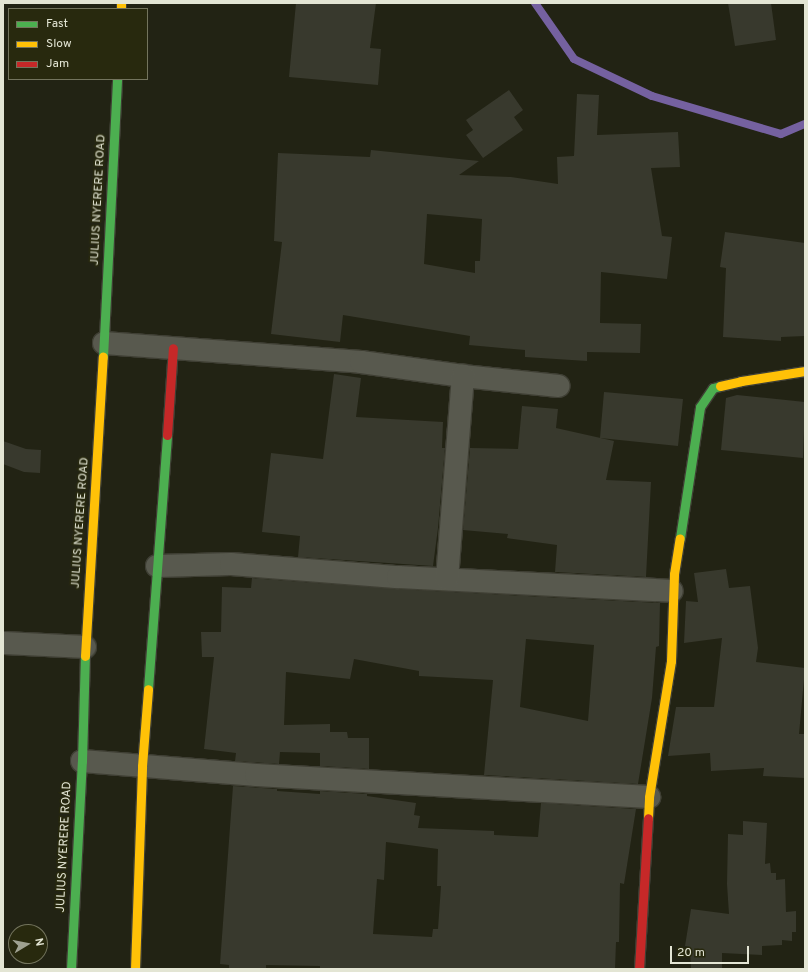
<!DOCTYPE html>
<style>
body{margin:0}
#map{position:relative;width:808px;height:972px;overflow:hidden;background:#222314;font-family:Overpass,sans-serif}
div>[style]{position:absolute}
.stream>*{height:8px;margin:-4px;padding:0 4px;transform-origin:4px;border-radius:4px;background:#7561a0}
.building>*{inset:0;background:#38392d}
.roads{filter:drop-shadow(1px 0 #3f3f34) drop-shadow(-1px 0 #3f3f34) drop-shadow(0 1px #3f3f34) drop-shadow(0 -1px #3f3f34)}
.street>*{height:22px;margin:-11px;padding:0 11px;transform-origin:11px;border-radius:11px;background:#58594e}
.fast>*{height:9px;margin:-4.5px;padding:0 4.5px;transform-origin:4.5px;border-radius:4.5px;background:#4caf50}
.slow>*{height:9px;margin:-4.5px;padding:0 4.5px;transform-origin:4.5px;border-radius:4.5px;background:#ffc107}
.jam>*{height:9px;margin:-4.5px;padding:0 4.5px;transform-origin:4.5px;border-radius:4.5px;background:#c62828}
span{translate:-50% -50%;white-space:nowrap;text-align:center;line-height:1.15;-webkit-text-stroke:3px #28290e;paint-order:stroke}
.street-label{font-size:12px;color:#e3e5d4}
.frame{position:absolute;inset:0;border:4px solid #e3e5d4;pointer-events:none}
.legend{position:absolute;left:8px;top:8px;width:140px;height:72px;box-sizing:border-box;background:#28290e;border:1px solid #73745d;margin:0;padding:5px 7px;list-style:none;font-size:12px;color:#e3e5d4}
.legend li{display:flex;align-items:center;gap:8px;height:20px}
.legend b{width:20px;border:1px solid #73745d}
.north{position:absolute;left:8px;top:924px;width:40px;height:40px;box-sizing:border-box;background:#28290e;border:1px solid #73745d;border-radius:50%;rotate:80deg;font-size:11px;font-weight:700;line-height:16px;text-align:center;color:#e3e5d4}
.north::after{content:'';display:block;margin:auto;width:14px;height:18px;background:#9fa191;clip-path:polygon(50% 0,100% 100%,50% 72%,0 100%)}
.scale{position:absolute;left:670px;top:946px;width:79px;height:18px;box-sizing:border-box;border:2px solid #e3e5d4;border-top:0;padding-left:5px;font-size:12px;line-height:14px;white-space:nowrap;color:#e3e5d4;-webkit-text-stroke:3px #28290e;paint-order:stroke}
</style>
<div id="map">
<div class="stream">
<div style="left:535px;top:3px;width:68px;rotate:55.1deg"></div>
<div style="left:574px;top:59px;width:86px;rotate:25.4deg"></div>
<div style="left:652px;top:96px;width:134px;rotate:16.4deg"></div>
<div style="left:781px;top:134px;width:26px;rotate:-23deg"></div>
</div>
<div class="building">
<div style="clip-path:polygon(296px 3px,376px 3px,370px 48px,381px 49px,378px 85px,289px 77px)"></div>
<div style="clip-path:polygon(728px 3px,771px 3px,776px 40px,735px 46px)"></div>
<div style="clip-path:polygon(509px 90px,523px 110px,514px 117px,523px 130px,483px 158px,466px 135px,473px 130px,466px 120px)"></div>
<div style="clip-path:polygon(evenodd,577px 94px,599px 95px,597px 135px,678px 132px,680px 167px,651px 168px,662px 236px,672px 237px,667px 279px,601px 272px,600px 323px,641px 324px,640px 353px,587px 352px,587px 361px,525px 357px,525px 350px,469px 345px,470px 336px,343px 315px,340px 342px,271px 334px,282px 242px,274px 241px,278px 153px,370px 157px,371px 150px,479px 161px,459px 175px,511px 177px,558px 184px,557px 157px,574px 156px,577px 94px,427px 214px,482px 219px,480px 261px,475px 261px,475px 273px,424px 264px,427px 214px)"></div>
<div style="clip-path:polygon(725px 232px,805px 243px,805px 336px,781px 337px,781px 341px,723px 337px,726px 268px,720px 267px)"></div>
<div style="clip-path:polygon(334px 374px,361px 378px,356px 417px,443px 422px,442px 448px,445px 448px,438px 528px,433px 566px,298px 557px,300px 536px,262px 532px,271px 453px,323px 459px)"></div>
<div style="clip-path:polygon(604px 392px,683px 399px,678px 446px,600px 438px)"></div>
<div style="clip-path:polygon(737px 395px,805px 402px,803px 458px,721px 450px,726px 398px)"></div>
<div style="clip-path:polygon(522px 406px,558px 409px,556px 428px,614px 441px,606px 480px,651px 482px,646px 577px,555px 572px,557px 545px,507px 538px,508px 534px,463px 530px,470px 448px,518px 449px)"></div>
<div style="clip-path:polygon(3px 441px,26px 449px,41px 450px,40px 473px,24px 472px,3px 464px)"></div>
<div style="clip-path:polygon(726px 569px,729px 588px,750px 586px,758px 648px,756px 662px,805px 668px,799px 734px,805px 734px,805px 778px,763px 776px,764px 768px,711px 771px,710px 753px,668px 756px,676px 707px,714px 707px,722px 638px,684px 643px,686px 601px,698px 602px,694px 573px)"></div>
<div style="clip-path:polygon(evenodd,252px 578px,397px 589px,660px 603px,659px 646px,656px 647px,652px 698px,638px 784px,484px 775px,493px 680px,419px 676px,419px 671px,354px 659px,350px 679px,286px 672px,284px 725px,330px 724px,330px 732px,347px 732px,348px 738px,369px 738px,369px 769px,320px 766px,320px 753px,280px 752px,279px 764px,235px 761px,236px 753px,204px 749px,214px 657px,202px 657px,201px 632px,221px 632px,222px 587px,251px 588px,252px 578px,526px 639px,594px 645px,588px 721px,520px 707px,526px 639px)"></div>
<div style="clip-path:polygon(evenodd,233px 786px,277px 789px,277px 791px,320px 794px,320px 791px,367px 794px,367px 796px,416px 803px,414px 815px,420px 816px,418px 828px,494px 831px,494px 835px,538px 837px,541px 803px,636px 809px,624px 884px,620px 883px,619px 942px,616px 942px,615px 969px,320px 969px,320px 966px,266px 965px,266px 969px,229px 969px,229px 965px,220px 964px,233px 786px,386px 842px,438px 849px,437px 886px,441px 886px,438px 929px,433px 929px,432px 937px,373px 934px,377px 879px,384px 880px,386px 842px)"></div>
<div style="clip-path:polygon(743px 821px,767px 823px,765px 864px,770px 863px,771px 873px,776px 873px,776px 880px,785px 879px,786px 912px,796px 911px,796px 932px,792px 932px,792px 941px,782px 940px,782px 945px,762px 946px,762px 955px,722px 953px,722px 969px,691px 969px,690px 947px,685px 946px,691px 909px,729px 914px,727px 884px,728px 834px,743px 835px)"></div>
</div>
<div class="roads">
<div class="street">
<div style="left:104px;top:343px;width:258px;rotate:4.2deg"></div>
<div style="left:361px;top:362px;width:103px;rotate:7.8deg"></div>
<div style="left:463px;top:376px;width:96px;rotate:6deg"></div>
<div style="left:157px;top:566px;width:74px;rotate:-1.5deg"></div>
<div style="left:231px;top:564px;width:168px;rotate:4.5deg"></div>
<div style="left:398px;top:577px;width:274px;rotate:2.9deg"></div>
<div style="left:447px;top:579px;width:204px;rotate:-85.5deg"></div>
<div style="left:3px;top:643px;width:82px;rotate:2.8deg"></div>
<div style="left:82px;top:761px;width:175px;rotate:4.6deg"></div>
<div style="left:256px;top:775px;width:394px;rotate:3.2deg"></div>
</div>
<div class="fast">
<div style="left:103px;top:357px;width:278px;rotate:-87.1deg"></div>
<div style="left:680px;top:538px;width:133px;rotate:-81.3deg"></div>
<div style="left:700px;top:407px;width:23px;rotate:-56deg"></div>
<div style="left:713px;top:388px;width:7px;rotate:-16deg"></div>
<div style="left:148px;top:689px;width:255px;rotate:-85.7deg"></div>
<div style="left:71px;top:969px;width:208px;rotate:-87deg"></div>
<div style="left:82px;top:761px;width:105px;rotate:-88.4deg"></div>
</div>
<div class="slow">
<div style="left:121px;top:3px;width:6px;rotate:90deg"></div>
<div style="left:720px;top:386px;width:22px;rotate:-13deg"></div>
<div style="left:741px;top:381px;width:65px;rotate:-8.9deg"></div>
<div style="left:85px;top:656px;width:300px;rotate:-86.6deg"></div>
<div style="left:648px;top:818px;width:21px;rotate:-87deg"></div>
<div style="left:649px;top:797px;width:138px;rotate:-80.8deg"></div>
<div style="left:671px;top:661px;width:87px;rotate:-88deg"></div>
<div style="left:674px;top:574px;width:36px;rotate:-81deg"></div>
<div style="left:135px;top:969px;width:203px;rotate:-88deg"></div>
<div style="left:142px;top:766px;width:77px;rotate:-85.5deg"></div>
</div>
<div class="jam">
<div style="left:167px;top:435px;width:87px;rotate:-86.1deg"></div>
<div style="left:639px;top:969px;width:151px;rotate:-86.6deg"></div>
</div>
</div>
<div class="street-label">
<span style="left:99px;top:200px;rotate:-87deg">JULIUS NYERERE ROAD</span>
<span style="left:81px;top:523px;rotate:-86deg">JULIUS NYERERE ROAD</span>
<span style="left:65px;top:847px;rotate:-87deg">JULIUS NYERERE ROAD</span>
</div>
<div class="frame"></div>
<ul class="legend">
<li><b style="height:5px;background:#4caf50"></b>Fast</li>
<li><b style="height:5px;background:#ffc107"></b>Slow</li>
<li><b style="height:5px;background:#c62828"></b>Jam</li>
</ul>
<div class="north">N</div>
<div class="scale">20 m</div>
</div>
